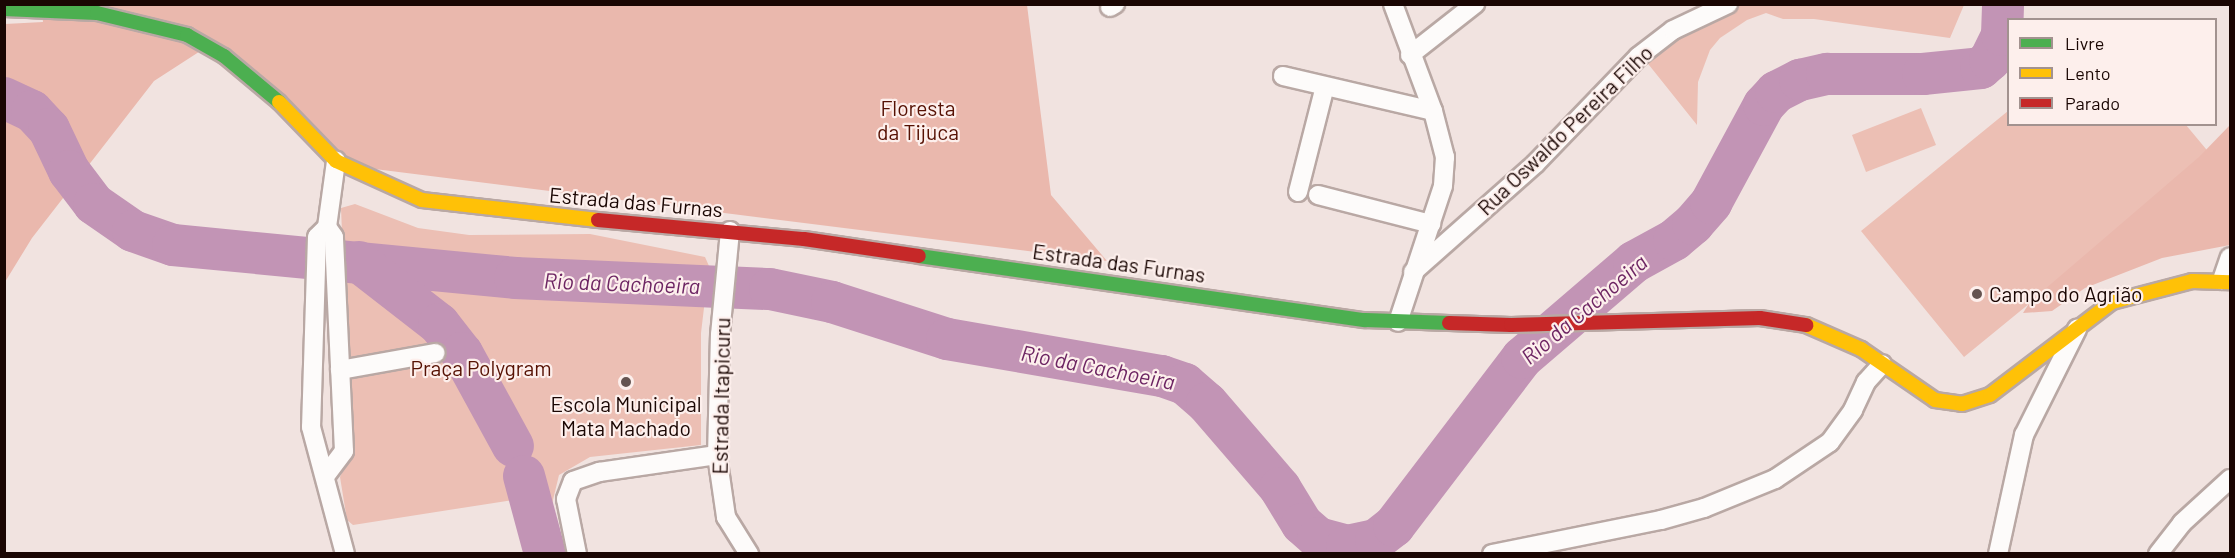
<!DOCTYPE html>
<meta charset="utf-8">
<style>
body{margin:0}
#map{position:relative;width:2235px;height:558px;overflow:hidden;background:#f1e3e0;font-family:Barlow,sans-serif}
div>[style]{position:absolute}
.green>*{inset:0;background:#ecbfb4}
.forest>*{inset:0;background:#eab8ad}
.river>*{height:42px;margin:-21px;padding:0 21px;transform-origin:21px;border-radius:21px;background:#c294b5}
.roads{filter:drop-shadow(2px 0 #b9a8a4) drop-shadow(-2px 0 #b9a8a4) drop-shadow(0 2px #b9a8a4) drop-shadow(0 -2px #b9a8a4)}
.street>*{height:18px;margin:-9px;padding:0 9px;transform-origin:9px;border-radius:9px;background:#fdfbfa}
.fast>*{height:14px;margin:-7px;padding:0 7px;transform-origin:7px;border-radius:7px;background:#4caf50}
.slow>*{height:14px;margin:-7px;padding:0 7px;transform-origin:7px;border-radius:7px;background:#ffc107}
.jam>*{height:14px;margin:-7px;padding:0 7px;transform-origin:7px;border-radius:7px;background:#c62828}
.dots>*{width:16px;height:16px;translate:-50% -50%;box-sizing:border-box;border:3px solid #fdefec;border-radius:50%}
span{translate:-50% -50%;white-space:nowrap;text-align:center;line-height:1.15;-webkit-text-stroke:4.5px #fdefec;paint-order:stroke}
.park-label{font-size:21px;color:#561103}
.street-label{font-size:21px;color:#1a0603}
.poi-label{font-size:21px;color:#1a0603}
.left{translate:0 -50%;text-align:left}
.water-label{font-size:22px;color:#6d2563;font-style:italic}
.frame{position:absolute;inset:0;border:6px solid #1a0603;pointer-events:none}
.legend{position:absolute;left:2007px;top:18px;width:210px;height:108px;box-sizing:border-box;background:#fdefec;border:2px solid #a2928f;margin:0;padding:8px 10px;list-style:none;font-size:18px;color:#1a0603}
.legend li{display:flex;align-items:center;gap:12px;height:30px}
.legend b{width:30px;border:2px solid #a2928f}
</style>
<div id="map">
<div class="green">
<div style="clip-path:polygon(1728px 5px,1964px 5px,1950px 38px,1814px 19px,1783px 19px,1766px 13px,1747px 20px,1720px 38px,1710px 50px,1698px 82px,1697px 125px,1641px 55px)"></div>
<div style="clip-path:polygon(1921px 108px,1936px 145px,1866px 172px,1852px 135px)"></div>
<div style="clip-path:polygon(2008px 111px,2008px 124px,2186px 125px,2211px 155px,1964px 357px,1861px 231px)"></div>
<div style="clip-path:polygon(355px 204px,418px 228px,469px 235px,590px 234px,705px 257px,709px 266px,701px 333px,701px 445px,590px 457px,559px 475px,552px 504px,558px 553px,532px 553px,519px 499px,353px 525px,347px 520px,340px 477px,351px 452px,341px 208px)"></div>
</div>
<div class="forest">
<div style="clip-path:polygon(41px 4px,1027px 5px,1051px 195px,1107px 261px,327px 163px,262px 90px,205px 48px,154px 81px,32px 238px,5px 282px,5px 24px,43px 22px)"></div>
<div style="clip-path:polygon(2230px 125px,2230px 245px,2162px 258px,2085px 288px,2052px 311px,2023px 313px,2030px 302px,2199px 157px)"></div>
</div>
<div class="river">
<div style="left:4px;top:98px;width:31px;rotate:25deg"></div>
<div style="left:32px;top:111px;width:25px;rotate:47deg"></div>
<div style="left:49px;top:129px;width:47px;rotate:64.5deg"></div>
<div style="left:69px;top:171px;width:41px;rotate:52.9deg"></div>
<div style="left:94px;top:204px;width:47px;rotate:34.7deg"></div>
<div style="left:133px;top:231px;width:42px;rotate:19.3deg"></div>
<div style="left:173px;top:245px;width:344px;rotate:5.5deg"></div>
<div style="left:515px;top:278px;width:255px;rotate:2.5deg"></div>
<div style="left:770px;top:289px;width:63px;rotate:11.8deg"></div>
<div style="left:832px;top:302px;width:121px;rotate:17.8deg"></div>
<div style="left:947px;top:339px;width:218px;rotate:9.8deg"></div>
<div style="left:1162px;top:376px;width:24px;rotate:19deg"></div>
<div style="left:1185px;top:384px;width:29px;rotate:41deg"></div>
<div style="left:1207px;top:403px;width:112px;rotate:49.3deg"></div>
<div style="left:1280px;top:488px;width:42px;rotate:58.6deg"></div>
<div style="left:1302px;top:524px;width:21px;rotate:41deg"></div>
<div style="left:1318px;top:538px;width:30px;rotate:15deg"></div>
<div style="left:1347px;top:546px;width:30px;rotate:-12deg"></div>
<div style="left:1376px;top:540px;width:23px;rotate:-38deg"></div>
<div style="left:1394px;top:526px;width:211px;rotate:-52.7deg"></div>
<div style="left:1522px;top:358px;width:148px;rotate:-40.6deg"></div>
<div style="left:1634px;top:262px;width:46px;rotate:-28.8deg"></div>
<div style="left:1674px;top:240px;width:25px;rotate:-40deg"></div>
<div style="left:1693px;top:224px;width:28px;rotate:-49deg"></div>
<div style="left:1711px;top:203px;width:111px;rotate:-61.6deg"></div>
<div style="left:1764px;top:105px;width:18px;rotate:-47deg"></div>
<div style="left:1776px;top:92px;width:27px;rotate:-27deg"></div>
<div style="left:1800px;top:80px;width:28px;rotate:-13deg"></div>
<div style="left:1827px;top:74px;width:96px"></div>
<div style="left:1923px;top:74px;width:58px;rotate:-5.9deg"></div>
<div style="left:1981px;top:68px;width:12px;rotate:-42deg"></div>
<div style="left:1990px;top:60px;width:28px;rotate:-64deg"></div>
<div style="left:2002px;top:35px;width:31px;rotate:-88deg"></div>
<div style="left:359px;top:262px;width:101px;rotate:37.8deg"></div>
<div style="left:439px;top:324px;width:37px;rotate:52deg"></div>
<div style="left:462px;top:353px;width:106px;rotate:61.3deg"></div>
<div style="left:524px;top:476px;width:81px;rotate:74.9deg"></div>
</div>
<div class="roads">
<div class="street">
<div style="left:1393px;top:4px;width:114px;rotate:69.5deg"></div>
<div style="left:1433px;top:111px;width:48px;rotate:75.4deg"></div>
<div style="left:1445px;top:157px;width:29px;rotate:94deg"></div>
<div style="left:1443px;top:186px;width:143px;rotate:108.3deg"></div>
<div style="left:1110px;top:7px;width:6px;rotate:-31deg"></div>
<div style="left:1410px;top:55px;width:83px;rotate:-38.1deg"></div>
<div style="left:1283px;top:76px;width:154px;rotate:13.1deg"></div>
<div style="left:1298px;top:192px;width:109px;rotate:-75.7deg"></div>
<div style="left:1318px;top:195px;width:117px;rotate:14.4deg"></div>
<div style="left:327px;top:227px;width:14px;rotate:135deg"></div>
<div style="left:317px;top:237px;width:190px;rotate:91.8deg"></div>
<div style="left:311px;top:427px;width:131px;rotate:75deg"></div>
<div style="left:730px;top:231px;width:103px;rotate:95.5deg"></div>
<div style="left:720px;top:334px;width:121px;rotate:91.4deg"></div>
<div style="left:717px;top:455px;width:63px;rotate:81.7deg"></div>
<div style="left:726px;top:517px;width:44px;rotate:58.1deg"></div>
<div style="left:1413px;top:272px;width:163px;rotate:-41.5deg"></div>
<div style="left:1535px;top:164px;width:149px;rotate:-46.1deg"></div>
<div style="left:1638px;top:57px;width:44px;rotate:-37.6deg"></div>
<div style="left:1673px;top:30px;width:61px;rotate:-25.3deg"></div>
<div style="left:2222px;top:280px;width:24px;rotate:-71deg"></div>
<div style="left:340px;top:370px;width:97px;rotate:-10.1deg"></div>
<div style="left:326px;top:475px;width:30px;rotate:-53deg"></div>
<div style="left:344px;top:451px;width:214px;rotate:-92.7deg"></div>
<div style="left:334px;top:237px;width:12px;rotate:-125deg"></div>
<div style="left:327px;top:227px;width:67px;rotate:-82.2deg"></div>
<div style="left:577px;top:554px;width:56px;rotate:-101.3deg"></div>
<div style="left:566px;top:499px;width:19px;rotate:-69deg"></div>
<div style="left:573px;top:481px;width:28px;rotate:-19deg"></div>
<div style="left:599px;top:472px;width:119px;rotate:-8.2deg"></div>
<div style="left:1492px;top:554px;width:172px;rotate:-11.4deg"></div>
<div style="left:1661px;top:520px;width:45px;rotate:-15.6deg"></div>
<div style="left:1704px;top:508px;width:77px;rotate:-22.2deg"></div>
<div style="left:1775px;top:479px;width:66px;rotate:-33.9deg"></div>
<div style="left:1830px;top:442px;width:39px;rotate:-54deg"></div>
<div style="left:1853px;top:410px;width:31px;rotate:-65deg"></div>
<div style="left:1866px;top:382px;width:24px;rotate:-48deg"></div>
<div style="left:1998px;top:554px;width:122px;rotate:-77.7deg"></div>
<div style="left:2024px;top:435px;width:119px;rotate:-63.4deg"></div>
<div style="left:2158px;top:554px;width:39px;rotate:-52deg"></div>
<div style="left:2182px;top:523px;width:65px;rotate:-42.5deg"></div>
</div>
<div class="fast">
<div style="left:4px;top:9px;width:93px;rotate:2.5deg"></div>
<div style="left:97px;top:13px;width:93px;rotate:13.7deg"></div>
<div style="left:187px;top:35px;width:43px;rotate:29.6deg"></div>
<div style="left:224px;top:56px;width:72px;rotate:39.9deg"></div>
<div style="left:919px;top:256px;width:451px;rotate:8.2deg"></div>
<div style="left:1365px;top:320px;width:84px;rotate:2deg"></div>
</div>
<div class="slow">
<div style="left:279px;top:102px;width:82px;rotate:46deg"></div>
<div style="left:336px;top:161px;width:94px;rotate:24.4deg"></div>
<div style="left:422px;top:200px;width:177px;rotate:6.5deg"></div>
<div style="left:1806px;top:325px;width:60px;rotate:23.6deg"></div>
<div style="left:1861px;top:349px;width:90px;rotate:34.6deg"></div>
<div style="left:1935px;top:400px;width:27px;rotate:8deg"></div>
<div style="left:1962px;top:404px;width:29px;rotate:-18deg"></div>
<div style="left:1990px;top:395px;width:153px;rotate:-37.3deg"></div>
<div style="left:2112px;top:302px;width:83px;rotate:-14.7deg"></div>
<div style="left:2192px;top:281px;width:38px;rotate:2deg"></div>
</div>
<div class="jam">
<div style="left:598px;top:220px;width:207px;rotate:5.3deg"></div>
<div style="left:804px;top:239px;width:116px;rotate:8.4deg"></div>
<div style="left:1449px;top:323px;width:62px;rotate:1.8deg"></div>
<div style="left:1511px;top:325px;width:249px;rotate:-1.6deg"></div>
<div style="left:1760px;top:318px;width:47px;rotate:8.7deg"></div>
</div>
</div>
<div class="dots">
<div style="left:1977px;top:294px;background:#655350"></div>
<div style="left:626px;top:382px;background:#655350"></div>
</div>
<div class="park-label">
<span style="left:918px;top:120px">Floresta<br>da Tijuca</span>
<span style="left:481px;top:368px">Praça Polygram</span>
</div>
<div class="street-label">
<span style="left:1565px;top:130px;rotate:-44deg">Rua Oswaldo Pereira Filho</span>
<span style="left:636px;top:202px;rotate:5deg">Estrada das Furnas</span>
<span style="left:1119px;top:263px;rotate:8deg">Estrada das Furnas</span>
<span style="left:721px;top:396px;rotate:-89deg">Estrada Itapicuru</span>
</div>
<div class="poi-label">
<span class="left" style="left:1989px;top:294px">Campo do Agrião</span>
<span style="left:626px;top:416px">Escola Municipal<br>Mata Machado</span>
</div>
<div class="water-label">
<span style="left:622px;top:283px;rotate:2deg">Rio da Cachoeira</span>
<span style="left:1584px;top:309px;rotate:-40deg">Rio da Cachoeira</span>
<span style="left:1098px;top:367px;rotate:11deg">Rio da Cachoeira</span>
</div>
<div class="frame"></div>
<ul class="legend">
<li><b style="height:8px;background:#4caf50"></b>Livre</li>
<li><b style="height:8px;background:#ffc107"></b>Lento</li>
<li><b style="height:8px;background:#c62828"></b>Parado</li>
</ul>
</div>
